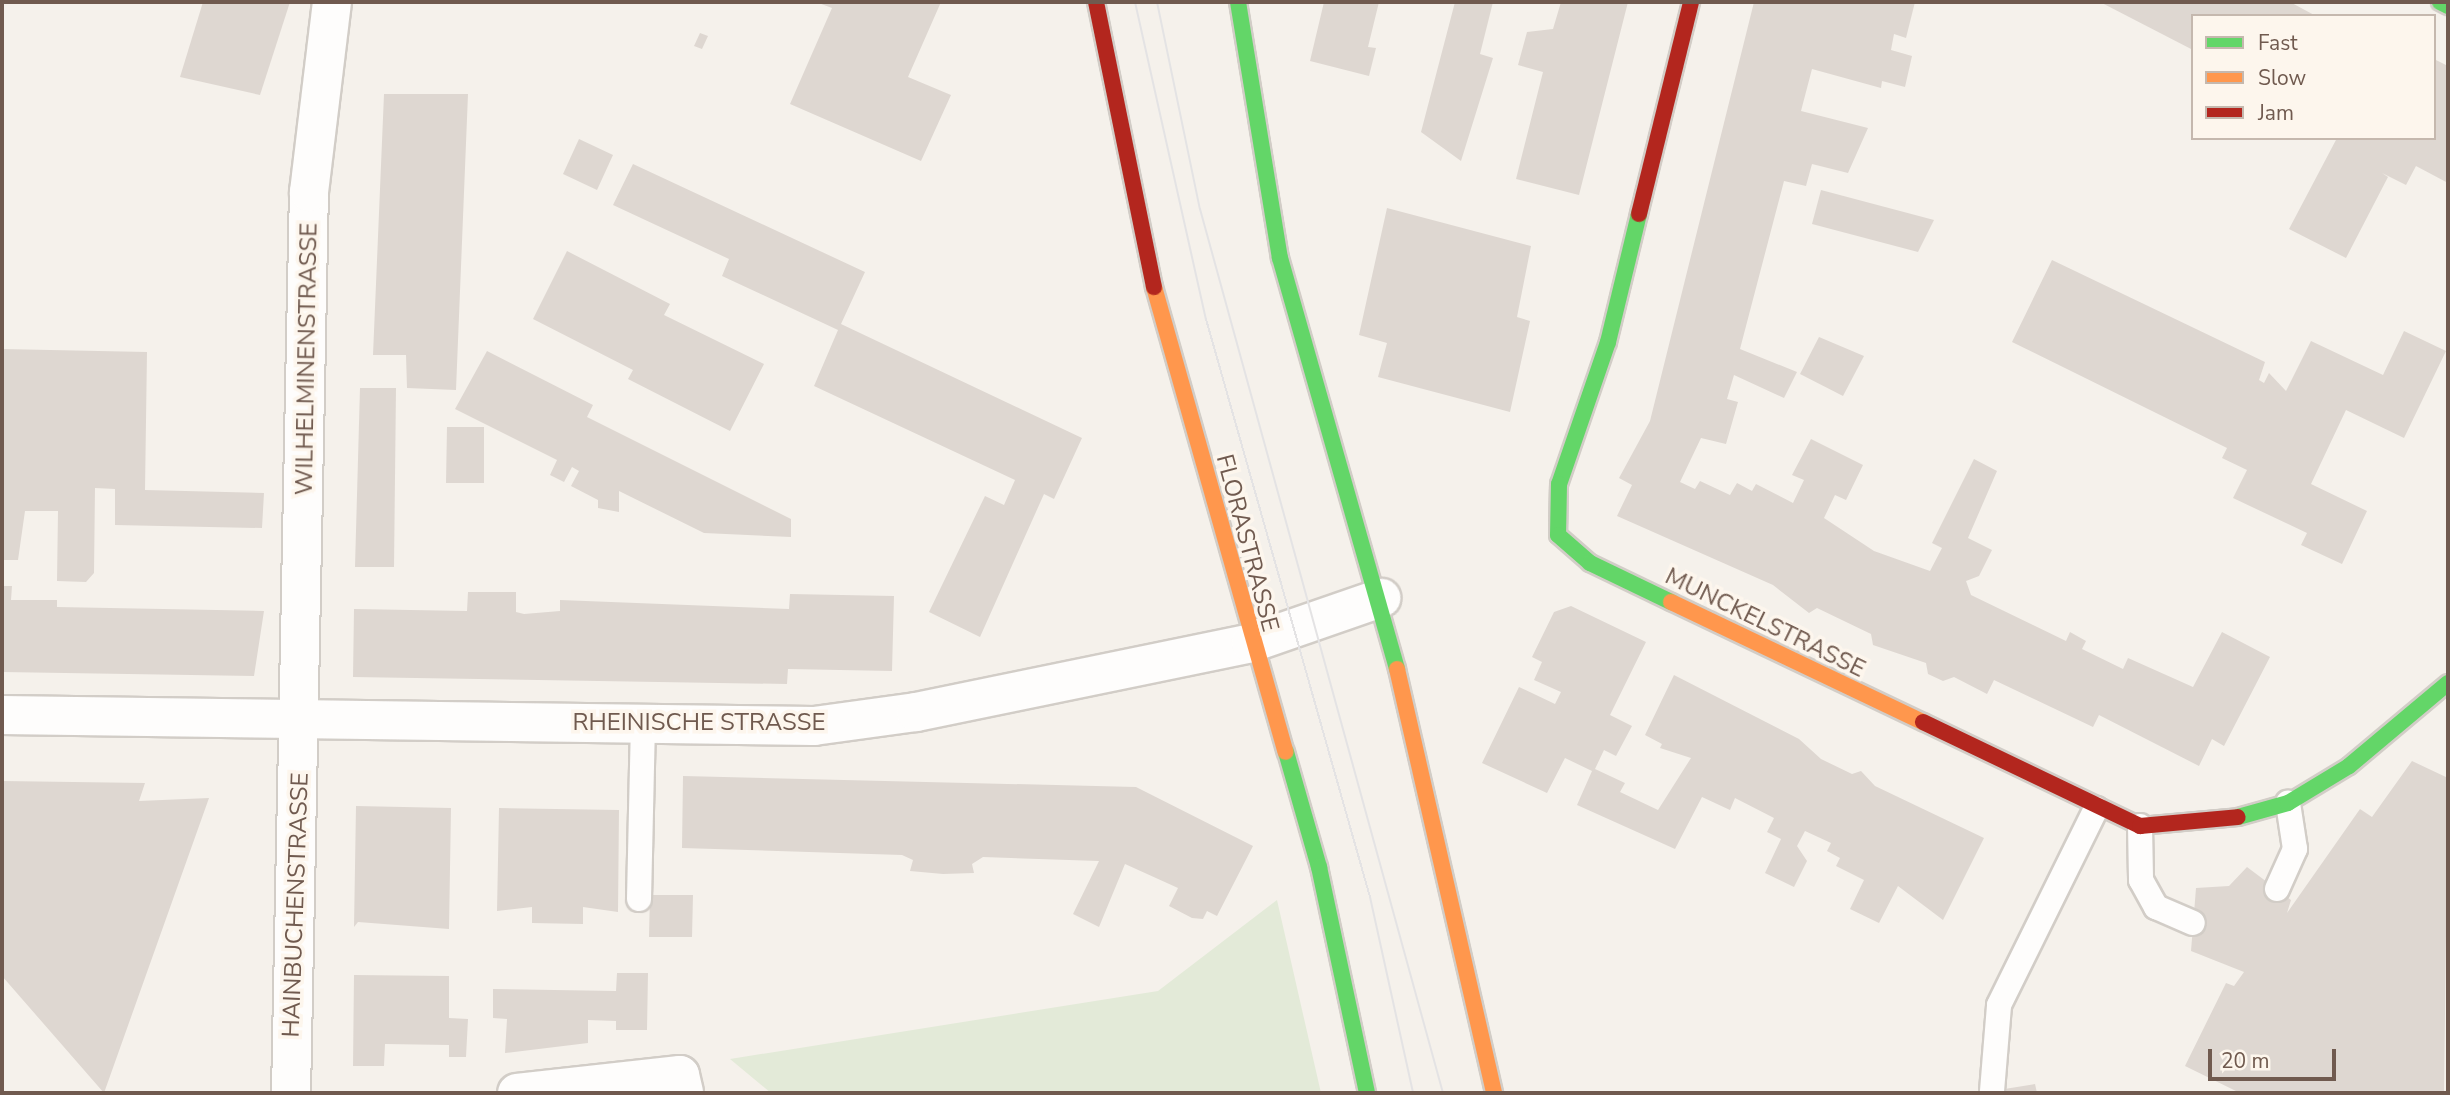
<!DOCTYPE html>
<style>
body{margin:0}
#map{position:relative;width:2450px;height:1095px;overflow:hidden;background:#f5f1eb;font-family:"Nunito Sans",sans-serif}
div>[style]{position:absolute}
.green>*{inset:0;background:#e3ead8}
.building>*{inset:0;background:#ded7d1}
.roads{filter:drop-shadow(2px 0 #d2cdc7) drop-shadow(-2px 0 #d2cdc7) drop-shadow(0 2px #d2cdc7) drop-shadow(0 -2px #d2cdc7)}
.lane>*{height:24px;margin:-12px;padding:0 12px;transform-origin:12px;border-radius:12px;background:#fefdfc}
.street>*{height:38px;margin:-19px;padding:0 19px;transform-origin:19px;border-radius:19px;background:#fefdfc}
.fast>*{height:16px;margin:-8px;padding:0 8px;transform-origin:8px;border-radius:8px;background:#63d668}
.slow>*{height:16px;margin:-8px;padding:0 8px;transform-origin:8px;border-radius:8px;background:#ff974d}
.jam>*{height:16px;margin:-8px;padding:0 8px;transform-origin:8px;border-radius:8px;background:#b3261e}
.tram>*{height:2px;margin:-1px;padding:0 1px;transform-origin:1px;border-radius:1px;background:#e4e3e4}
span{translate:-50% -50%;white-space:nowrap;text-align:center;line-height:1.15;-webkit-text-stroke:7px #fdf6ed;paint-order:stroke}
.street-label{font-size:24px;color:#705a4f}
.frame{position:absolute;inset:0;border:4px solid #705a4f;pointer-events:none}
.legend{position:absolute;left:2191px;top:14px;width:245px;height:126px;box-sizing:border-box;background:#fdf6ed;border:2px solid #c5b8ae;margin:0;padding:9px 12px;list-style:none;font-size:21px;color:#705a4f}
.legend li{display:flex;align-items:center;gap:14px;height:35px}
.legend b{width:35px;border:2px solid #c5b8ae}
.scale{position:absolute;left:2208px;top:1049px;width:128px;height:32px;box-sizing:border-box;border:4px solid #705a4f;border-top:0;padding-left:9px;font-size:21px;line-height:24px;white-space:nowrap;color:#705a4f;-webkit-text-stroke:5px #fdf6ed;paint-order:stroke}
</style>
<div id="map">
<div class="green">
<div style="clip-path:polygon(1277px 900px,1321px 1093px,771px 1093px,730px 1059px,1158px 991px)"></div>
</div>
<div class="building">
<div style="clip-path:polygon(203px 2px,290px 2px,260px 95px,180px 77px)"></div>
<div style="clip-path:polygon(816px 2px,941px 2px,908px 77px,951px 95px,921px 161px,790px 104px,832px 8px)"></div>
<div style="clip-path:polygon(1324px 2px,1379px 2px,1368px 47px,1376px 48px,1369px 76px,1310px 61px)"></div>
<div style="clip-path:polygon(1455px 2px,1493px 2px,1480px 54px,1493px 58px,1461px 161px,1421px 132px)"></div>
<div style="clip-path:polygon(1561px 2px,1628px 2px,1579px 195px,1516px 179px,1543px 72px,1518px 65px,1527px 32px,1553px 29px)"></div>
<div style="clip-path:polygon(1754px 2px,1915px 2px,1906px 38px,1894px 34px,1891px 50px,1912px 56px,1905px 87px,1882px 81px,1881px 88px,1812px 69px,1801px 111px,1868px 128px,1848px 173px,1812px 164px,1806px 186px,1784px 181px,1740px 349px,1797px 372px,1784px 398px,1734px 375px,1727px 399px,1738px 402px,1726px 444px,1701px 438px,1680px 482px,1695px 489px,1700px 481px,1730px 495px,1737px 483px,1752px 491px,1756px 484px,1793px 503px,1804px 480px,1792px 475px,1811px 439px,1863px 465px,1846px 500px,1835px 495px,1824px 518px,1874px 551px,1930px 571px,1942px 548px,1932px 543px,1974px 459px,1997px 471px,1968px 538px,1992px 550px,1979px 576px,1966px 581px,1971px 595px,2066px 641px,2070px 632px,2086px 641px,2082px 649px,2123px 669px,2128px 658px,2193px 687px,2222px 632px,2270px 657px,2224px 746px,2212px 739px,2199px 766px,2099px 715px,2093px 727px,1994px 680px,1987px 694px,1954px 677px,1943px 681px,1928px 674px,1926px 663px,1873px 645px,1871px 634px,1817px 608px,1809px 613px,1773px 585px,1617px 516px,1632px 485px,1619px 478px,1650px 421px)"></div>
<div style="clip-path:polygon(2100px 2px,2290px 2px,2316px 16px,2193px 16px,2193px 50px)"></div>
<div style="clip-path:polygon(700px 33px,708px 36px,702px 49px,694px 46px)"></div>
<div style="clip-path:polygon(2434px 59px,2448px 66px,2448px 183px,2416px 166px,2406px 185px,2382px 173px,2388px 177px,2346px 258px,2289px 229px,2337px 138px,2434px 138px)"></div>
<div style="clip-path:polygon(384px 94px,468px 94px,456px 390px,407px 388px,406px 355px,373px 355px)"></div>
<div style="clip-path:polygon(579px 139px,613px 155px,597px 190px,563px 174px)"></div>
<div style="clip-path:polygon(633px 164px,865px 272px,841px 324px,1082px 438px,1054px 499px,1044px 494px,980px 637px,929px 612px,985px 496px,1004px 505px,1015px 480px,814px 386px,838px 330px,722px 276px,729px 259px,613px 205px)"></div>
<div style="clip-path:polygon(1821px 190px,1934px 220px,1918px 252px,1812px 224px)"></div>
<div style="clip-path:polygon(1387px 208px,1531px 246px,1517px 317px,1530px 321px,1510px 412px,1378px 377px,1387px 343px,1359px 335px)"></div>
<div style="clip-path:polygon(567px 251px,670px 304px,664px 315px,764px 364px,730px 431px,628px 379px,633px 370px,533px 319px)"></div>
<div style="clip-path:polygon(2052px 260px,2265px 362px,2259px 380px,2264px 383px,2269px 373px,2286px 391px,2311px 341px,2383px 375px,2404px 331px,2446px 351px,2404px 438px,2346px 410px,2311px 484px,2367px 511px,2342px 564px,2301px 545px,2307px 533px,2233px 498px,2247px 470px,2222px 458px,2227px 448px,2012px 342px)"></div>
<div style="clip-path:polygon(1819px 337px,1864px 356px,1843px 396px,1800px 374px)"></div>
<div style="clip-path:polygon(2px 349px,147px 352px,145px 490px,264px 493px,262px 528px,115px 525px,115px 489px,95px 488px,94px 573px,86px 582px,57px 581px,58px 511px,25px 511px,18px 560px,2px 560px)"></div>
<div style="clip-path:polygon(487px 351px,593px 405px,587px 417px,791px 519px,791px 537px,704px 533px,619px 491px,619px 512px,598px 508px,598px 500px,571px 486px,579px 471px,572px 467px,564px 482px,550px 475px,557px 460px,455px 409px)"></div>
<div style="clip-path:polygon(360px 388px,396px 388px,394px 567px,355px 567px)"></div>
<div style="clip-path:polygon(447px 427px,484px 427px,484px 483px,446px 483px)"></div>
<div style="clip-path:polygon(2px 586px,12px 586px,11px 600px,57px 600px,57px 607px,264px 611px,254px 676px,2px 672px)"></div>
<div style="clip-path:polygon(468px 592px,516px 592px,516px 612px,524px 614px,560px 611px,560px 600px,789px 609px,790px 594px,894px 596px,892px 671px,788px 669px,787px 684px,353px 677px,354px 609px,467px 611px)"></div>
<div style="clip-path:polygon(1571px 606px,1646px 642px,1610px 715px,1632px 726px,1616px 756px,1604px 750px,1595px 769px,1625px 783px,1620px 792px,1658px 810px,1691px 758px,1660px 748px,1662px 744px,1645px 735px,1674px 675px,1799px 739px,1821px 759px,1852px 774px,1861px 771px,1875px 786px,1984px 838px,1943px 920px,1898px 886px,1879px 923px,1850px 909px,1864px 880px,1836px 866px,1840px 858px,1827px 851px,1831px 843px,1805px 831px,1797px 846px,1807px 861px,1794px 887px,1765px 873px,1781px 839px,1767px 832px,1774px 818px,1735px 798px,1730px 810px,1702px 797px,1675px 849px,1577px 805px,1592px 771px,1565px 758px,1547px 793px,1482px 763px,1519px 687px,1555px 704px,1561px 692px,1534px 680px,1542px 662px,1532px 657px,1554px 612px)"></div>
<div style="clip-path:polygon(2412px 761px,2448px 778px,2444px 1093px,2240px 1093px,2185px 1066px,2226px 983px,2234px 986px,2244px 972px,2191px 951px,2196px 888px,2229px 886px,2247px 867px,2291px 900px,2287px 913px,2360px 809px,2372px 817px)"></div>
<div style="clip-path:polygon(683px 776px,1136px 787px,1253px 846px,1217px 916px,1207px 911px,1203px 919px,1192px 918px,1169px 906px,1178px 888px,1125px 864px,1099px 927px,1073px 914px,1099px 861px,983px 857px,972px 864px,974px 873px,943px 874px,910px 871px,913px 860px,902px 855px,682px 848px)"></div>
<div style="clip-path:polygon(2px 781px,145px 783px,139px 801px,209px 798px,104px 1093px,2px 976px)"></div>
<div style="clip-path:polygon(356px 806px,451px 808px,449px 929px,358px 922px,354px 927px)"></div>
<div style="clip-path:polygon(499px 808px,619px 810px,618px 912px,583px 907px,583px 924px,532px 923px,532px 907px,497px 911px)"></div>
<div style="clip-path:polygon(650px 895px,693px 895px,692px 937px,649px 937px)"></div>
<div style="clip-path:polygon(617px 973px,648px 973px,647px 1030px,616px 1030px,616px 1021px,588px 1020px,588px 1043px,505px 1053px,507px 1019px,493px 1018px,493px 989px,616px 991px)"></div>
<div style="clip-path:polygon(354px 975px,449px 976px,449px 1018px,468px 1019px,466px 1057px,449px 1057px,449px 1045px,385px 1044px,384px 1066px,353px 1066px)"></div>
<div style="clip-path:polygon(2035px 1084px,2037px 1093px,1986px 1093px,1986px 1092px)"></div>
</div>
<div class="roads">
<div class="lane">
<div style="left:2140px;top:826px;width:54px;rotate:88.9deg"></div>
<div style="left:2141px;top:880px;width:31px;rotate:61deg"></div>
<div style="left:2156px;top:907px;width:40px;rotate:23.4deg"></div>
<div style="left:2277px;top:889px;width:44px;rotate:-65.8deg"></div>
<div style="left:2295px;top:849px;width:47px;rotate:-98.7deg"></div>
<div style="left:639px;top:899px;width:174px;rotate:-88.7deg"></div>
<div style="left:1992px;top:1091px;width:86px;rotate:-85.3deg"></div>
<div style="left:1999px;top:1005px;width:219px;rotate:-63.7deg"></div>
</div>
<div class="street">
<div style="left:2px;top:715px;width:812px;rotate:0.78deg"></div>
<div style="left:814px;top:726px;width:103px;rotate:-7.8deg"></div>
<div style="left:916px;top:712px;width:342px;rotate:-11.6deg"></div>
<div style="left:1251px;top:643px;width:138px;rotate:-19.1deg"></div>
<div style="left:291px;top:1093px;width:901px;rotate:-88.86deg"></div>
<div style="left:309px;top:192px;width:191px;rotate:-83.1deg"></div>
<div style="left:517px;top:1093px;width:164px;rotate:-6.3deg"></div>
<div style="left:680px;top:1075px;width:18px;rotate:77deg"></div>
</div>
<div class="fast">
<div style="left:1238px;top:2px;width:259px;rotate:80.7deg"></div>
<div style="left:1280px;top:258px;width:427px;rotate:74.1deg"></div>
<div style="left:2440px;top:2px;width:9px;rotate:27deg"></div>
<div style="left:1639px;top:214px;width:132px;rotate:103.6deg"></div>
<div style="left:1608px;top:342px;width:150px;rotate:109deg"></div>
<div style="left:1559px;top:484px;width:51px;rotate:91.1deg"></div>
<div style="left:1558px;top:535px;width:43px;rotate:41.2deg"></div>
<div style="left:1590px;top:563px;width:90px;rotate:25.7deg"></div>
<div style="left:1286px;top:752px;width:120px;rotate:74deg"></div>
<div style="left:1319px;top:867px;width:231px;rotate:78deg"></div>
<div style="left:2238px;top:817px;width:52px;rotate:-15.6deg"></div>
<div style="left:2288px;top:803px;width:71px;rotate:-31.2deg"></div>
<div style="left:2349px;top:766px;width:129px;rotate:-40deg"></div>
</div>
<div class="slow">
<div style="left:1154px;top:287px;width:483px;rotate:74.2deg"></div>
<div style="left:1671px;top:602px;width:279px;rotate:25.5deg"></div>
<div style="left:1397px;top:669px;width:435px;rotate:77.1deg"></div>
</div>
<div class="jam">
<div style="left:1096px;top:2px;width:291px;rotate:78.5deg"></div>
<div style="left:1639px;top:214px;width:218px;rotate:-76.2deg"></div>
<div style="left:1923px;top:722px;width:241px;rotate:25.6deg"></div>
<div style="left:2140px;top:826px;width:98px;rotate:-5.2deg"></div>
</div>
</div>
<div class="tram">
<div style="left:1135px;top:2px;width:325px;rotate:77.4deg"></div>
<div style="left:1206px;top:319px;width:601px;rotate:74.16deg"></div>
<div style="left:1370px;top:897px;width:201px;rotate:77.6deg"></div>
<div style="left:1157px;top:2px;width:211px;rotate:78.3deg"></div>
<div style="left:1200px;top:209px;width:917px;rotate:74.63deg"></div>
</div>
<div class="street-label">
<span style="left:307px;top:359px;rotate:-89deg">WILHELMINENSTRASSE</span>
<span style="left:1247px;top:543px;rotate:75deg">FLORASTRASSE</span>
<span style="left:1765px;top:623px;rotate:26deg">MUNCKELSTRASSE</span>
<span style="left:699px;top:723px">RHEINISCHE STRASSE</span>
<span style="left:296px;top:905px;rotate:-88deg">HAINBUCHENSTRASSE</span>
</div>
<div class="frame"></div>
<ul class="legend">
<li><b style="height:9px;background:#63d668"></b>Fast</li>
<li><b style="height:9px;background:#ff974d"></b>Slow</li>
<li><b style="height:9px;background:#b3261e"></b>Jam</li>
</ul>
<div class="scale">20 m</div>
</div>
